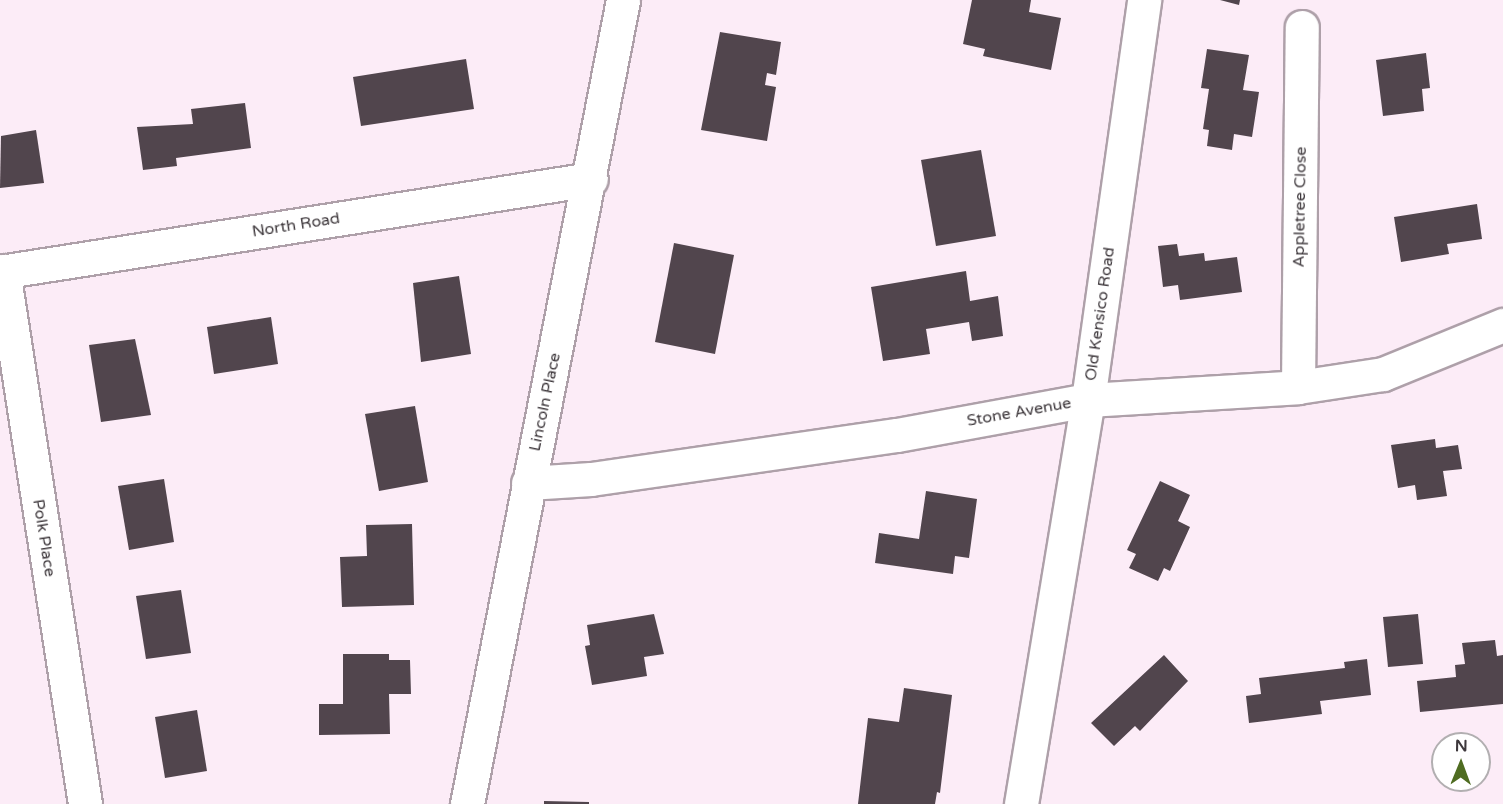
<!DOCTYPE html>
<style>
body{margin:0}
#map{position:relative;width:1503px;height:804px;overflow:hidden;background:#fcecf7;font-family:"Varela Round",sans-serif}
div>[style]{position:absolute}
.building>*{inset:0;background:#51454d}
.roads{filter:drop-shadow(2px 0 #aea0a9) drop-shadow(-2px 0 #aea0a9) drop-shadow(0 2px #aea0a9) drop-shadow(0 -2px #aea0a9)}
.minor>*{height:33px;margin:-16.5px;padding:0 16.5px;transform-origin:16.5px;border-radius:16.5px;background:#fff}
span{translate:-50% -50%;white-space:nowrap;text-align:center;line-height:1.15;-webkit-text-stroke:6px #fff;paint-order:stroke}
.street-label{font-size:16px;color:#3e383c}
.north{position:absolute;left:1431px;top:732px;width:60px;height:60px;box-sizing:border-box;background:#fff;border:2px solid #b2afb1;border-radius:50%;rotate:1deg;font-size:16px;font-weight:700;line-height:24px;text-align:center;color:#3e383c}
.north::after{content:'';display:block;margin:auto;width:21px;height:27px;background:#4f6c21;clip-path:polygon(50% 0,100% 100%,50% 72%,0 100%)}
</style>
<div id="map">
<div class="building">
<div style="clip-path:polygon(972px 0,1031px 0,1029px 12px,1061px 18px,1051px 70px,983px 56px,985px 49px,963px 44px)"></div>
<div style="clip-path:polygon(1220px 0,1240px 0,1239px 5px)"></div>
<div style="clip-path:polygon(720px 32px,781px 42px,776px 75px,767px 73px,765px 85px,776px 87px,767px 141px,701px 130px)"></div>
<div style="clip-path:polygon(1207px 49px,1249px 55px,1243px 90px,1259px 92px,1252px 137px,1234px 134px,1232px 150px,1207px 146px,1209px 130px,1203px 129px,1209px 89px,1201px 88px)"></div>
<div style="clip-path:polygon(1426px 53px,1430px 88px,1422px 89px,1424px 111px,1383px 116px,1376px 60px)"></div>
<div style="clip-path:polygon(466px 59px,474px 109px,361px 126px,353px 77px)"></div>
<div style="clip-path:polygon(245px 103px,251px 148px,176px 158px,177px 166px,143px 170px,137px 127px,193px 124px,191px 109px)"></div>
<div style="clip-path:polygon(36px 130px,44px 183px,0 188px,1px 136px)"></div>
<div style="clip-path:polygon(981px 150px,996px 236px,936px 246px,921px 160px)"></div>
<div style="clip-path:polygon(1477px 204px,1482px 239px,1447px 244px,1449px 254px,1401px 262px,1394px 217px)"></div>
<div style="clip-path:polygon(674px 243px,734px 255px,715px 354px,655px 342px)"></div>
<div style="clip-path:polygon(1177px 244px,1179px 256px,1204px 253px,1205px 261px,1237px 257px,1242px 292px,1180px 300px,1178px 285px,1163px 287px,1158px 246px)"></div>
<div style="clip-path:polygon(966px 271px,970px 301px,998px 296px,1003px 336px,972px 341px,969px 322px,926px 329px,930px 354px,883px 361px,871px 287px)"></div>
<div style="clip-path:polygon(459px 276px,471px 354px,421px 362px,413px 283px)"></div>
<div style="clip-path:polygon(271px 317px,278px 364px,214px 374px,207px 327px)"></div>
<div style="clip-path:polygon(135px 339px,151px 415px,101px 422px,89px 345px)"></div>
<div style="clip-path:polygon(415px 406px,428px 482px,379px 491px,365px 414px)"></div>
<div style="clip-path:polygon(1435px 439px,1436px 448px,1458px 445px,1462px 469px,1443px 471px,1447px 496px,1417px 500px,1415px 485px,1398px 488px,1391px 445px)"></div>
<div style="clip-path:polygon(164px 479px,174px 542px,129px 550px,118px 486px)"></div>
<div style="clip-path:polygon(1160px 481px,1190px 495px,1178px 521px,1190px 527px,1170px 571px,1164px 568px,1158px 581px,1129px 568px,1136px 554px,1127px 550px)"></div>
<div style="clip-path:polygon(926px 491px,977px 499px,969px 558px,955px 556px,953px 574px,875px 563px,879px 533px,919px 539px)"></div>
<div style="clip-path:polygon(412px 524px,414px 605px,342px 607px,340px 557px,367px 556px,366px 525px)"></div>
<div style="clip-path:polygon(181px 590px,191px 653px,146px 659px,136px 596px)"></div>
<div style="clip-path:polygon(654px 614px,664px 654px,644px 657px,647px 676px,592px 685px,585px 646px,590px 645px,587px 625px)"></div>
<div style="clip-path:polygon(1418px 614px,1423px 664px,1388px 667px,1383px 617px)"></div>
<div style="clip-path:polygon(1495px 640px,1497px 656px,1503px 655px,1503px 704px,1420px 712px,1417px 681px,1456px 677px,1455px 665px,1465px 664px,1462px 643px)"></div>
<div style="clip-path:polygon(343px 654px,389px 654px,389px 660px,410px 660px,411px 694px,389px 694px,390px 734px,319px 735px,319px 704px,343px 704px)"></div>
<div style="clip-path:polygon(1164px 655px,1188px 681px,1140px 731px,1135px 726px,1114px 746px,1091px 723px)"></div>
<div style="clip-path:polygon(1367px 659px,1371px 695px,1320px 701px,1322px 714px,1249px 723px,1246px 696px,1261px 694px,1259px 678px,1345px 668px,1344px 662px)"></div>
<div style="clip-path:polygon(904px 688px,952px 695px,940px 793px,937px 792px,935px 804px,858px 804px,868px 718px,899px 722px)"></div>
<div style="clip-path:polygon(197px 710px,207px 771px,165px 778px,155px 717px)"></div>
<div style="clip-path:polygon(544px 801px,589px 802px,589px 804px,544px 804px)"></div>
</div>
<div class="roads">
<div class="minor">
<div style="left:3px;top:271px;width:539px;rotate:81.25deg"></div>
<div style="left:0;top:272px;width:598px;rotate:-8.94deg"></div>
<div style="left:1298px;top:387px;width:360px;rotate:-89.4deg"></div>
<div style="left:528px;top:483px;width:63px;rotate:-3.6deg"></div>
<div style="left:591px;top:479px;width:309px;rotate:-8.2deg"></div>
<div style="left:897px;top:435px;width:194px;rotate:-10.4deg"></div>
<div style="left:1088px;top:400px;width:210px;rotate:-3.5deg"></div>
<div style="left:1298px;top:387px;width:86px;rotate:-8.7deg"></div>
<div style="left:1383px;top:374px;width:130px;rotate:-22.2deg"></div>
<div style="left:467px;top:804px;width:819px;rotate:-79.02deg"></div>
<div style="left:1021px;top:804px;width:410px;rotate:-80.6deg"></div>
<div style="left:1088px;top:400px;width:404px;rotate:-82deg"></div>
</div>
</div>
<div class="street-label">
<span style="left:1300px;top:207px;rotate:-89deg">Appletree Close</span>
<span style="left:296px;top:225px;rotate:-9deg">North Road</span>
<span style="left:1100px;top:314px;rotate:-82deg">Old Kensico Road</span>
<span style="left:545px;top:402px;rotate:-78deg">Lincoln Place</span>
<span style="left:1019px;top:412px;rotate:-10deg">Stone Avenue</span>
<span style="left:44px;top:538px;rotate:81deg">Polk Place</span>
</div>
<div class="north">N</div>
</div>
